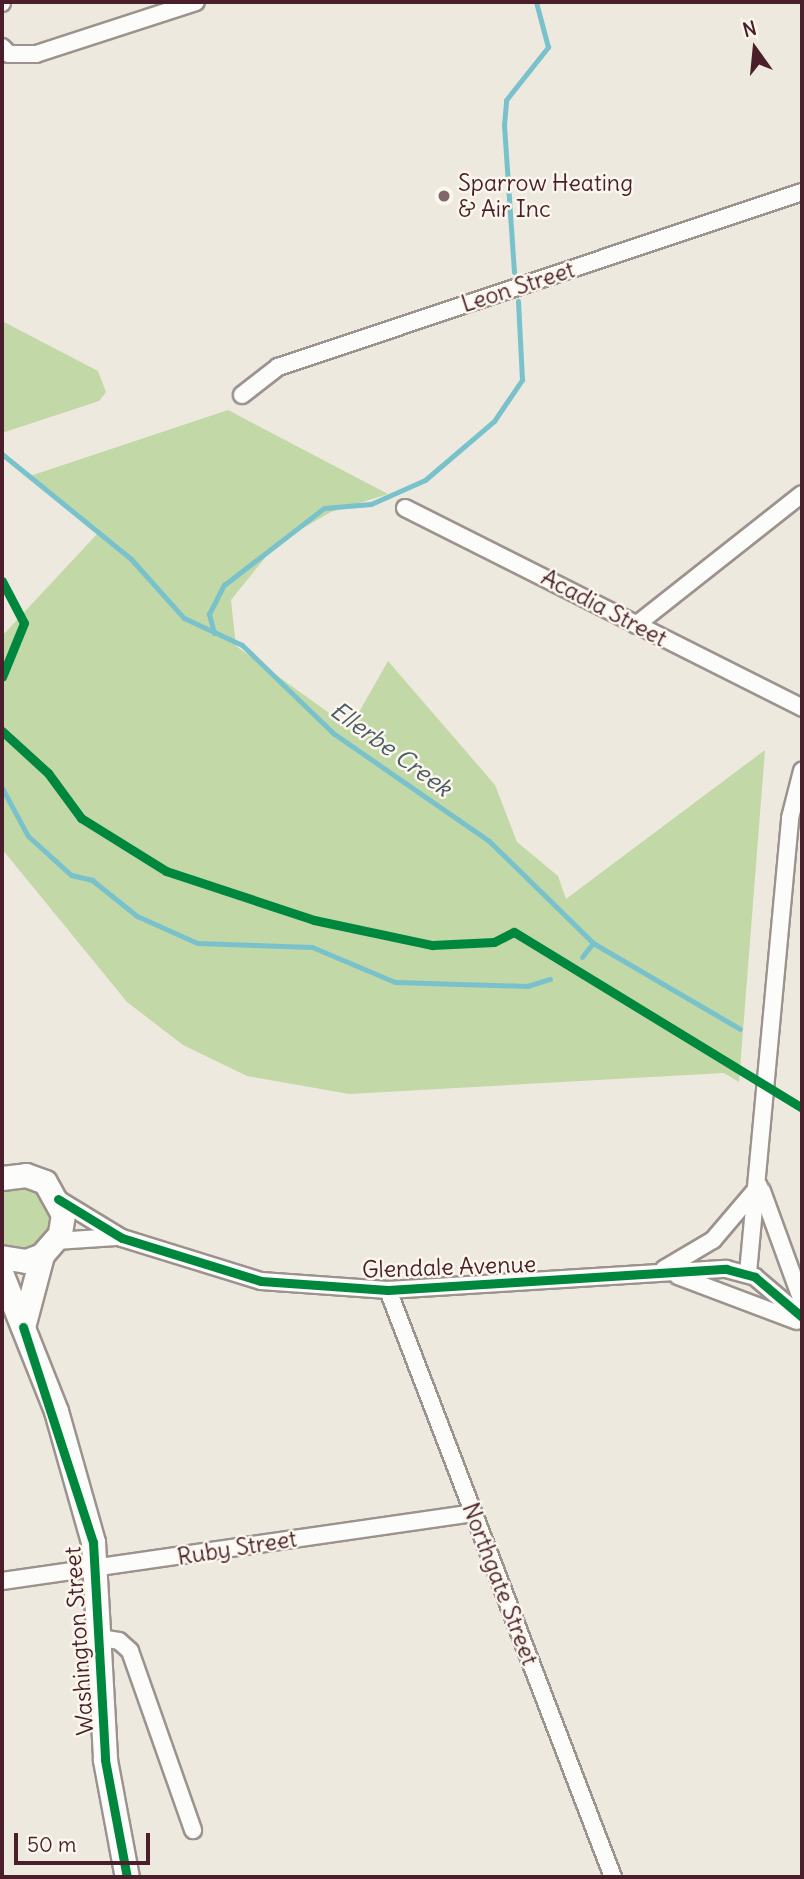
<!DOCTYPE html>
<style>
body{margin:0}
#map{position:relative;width:804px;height:1879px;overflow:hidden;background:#eee9de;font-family:Delius,sans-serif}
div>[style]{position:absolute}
.green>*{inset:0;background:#c2d8a6}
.stream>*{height:5px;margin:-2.5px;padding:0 2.5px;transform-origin:2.5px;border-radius:2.5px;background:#79c2cc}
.roads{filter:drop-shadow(2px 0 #9c928e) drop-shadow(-2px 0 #9c928e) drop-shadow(0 2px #9c928e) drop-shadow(0 -2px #9c928e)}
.street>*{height:16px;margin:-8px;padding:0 8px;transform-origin:8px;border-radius:8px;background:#fcfcfa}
.secondary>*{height:23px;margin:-11.5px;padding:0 11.5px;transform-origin:11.5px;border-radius:11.5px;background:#fcfcfa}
.cycleway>*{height:9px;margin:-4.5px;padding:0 4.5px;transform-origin:4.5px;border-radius:4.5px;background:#00873e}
.dots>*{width:19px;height:19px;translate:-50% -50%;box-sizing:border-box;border:4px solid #fbf7ec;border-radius:50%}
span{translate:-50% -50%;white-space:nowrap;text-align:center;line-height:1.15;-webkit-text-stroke:5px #fbf7ec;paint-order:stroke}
.poi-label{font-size:23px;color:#4a1f2b}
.left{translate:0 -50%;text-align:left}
.street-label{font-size:23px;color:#4a1f2b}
.water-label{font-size:24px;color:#495a69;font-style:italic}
.frame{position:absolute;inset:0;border:4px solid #4a1f2b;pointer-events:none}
.north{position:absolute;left:720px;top:14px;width:70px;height:70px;-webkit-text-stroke:5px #fbf7ec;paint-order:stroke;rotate:345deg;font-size:19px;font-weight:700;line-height:28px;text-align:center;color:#4a1f2b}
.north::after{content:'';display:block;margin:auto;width:24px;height:32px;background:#4a1f2b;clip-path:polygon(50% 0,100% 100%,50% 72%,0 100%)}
.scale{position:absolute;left:14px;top:1833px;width:136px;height:32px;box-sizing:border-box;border:4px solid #4a1f2b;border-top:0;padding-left:9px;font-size:21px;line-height:24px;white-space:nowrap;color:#4a1f2b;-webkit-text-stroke:5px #fbf7ec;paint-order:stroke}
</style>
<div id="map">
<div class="green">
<div style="clip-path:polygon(2px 321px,98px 371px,106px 392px,99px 401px,2px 433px)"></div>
<div style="clip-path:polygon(228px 410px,388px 494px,331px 512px,277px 543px,231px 600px,236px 646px,350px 728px,388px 661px,495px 785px,517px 842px,558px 876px,566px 899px,765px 750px,739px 1082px,724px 1073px,349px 1094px,247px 1076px,183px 1045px,127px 1002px,2px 849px,2px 636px,98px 533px,27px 477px)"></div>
<div style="clip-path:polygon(22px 1182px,45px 1192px,54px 1227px,34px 1251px,2px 1250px,2px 1186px)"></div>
</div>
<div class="stream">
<div style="left:514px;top:272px;width:147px;rotate:-93.9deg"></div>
<div style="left:504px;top:125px;width:25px;rotate:-85deg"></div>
<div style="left:506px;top:100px;width:68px;rotate:-51.6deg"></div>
<div style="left:548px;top:47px;width:47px;rotate:-104.9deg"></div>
<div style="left:2px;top:454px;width:166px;rotate:39.1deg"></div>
<div style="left:131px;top:559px;width:79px;rotate:48.1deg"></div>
<div style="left:184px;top:618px;width:64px;rotate:25deg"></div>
<div style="left:242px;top:645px;width:127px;rotate:44deg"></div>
<div style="left:333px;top:733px;width:190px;rotate:34.7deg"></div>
<div style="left:489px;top:841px;width:146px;rotate:44.4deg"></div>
<div style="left:593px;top:943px;width:170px;rotate:30.3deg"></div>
<div style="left:214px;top:633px;width:20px;rotate:-105deg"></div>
<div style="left:209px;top:614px;width:33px;rotate:-63deg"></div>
<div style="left:224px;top:585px;width:126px;rotate:-37.6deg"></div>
<div style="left:324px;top:508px;width:47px;rotate:-4.9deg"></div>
<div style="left:371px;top:504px;width:59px;rotate:-24deg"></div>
<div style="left:425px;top:480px;width:91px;rotate:-40.5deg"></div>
<div style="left:494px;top:421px;width:50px;rotate:-55.7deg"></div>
<div style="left:522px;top:380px;width:79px;rotate:-92.9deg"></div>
<div style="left:2px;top:788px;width:55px;rotate:61.6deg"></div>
<div style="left:28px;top:836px;width:58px;rotate:42.2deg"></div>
<div style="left:71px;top:875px;width:22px;rotate:13deg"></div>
<div style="left:92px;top:880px;width:58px;rotate:38.7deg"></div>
<div style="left:137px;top:916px;width:66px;rotate:24.2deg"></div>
<div style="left:197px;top:943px;width:115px;rotate:2deg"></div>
<div style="left:312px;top:947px;width:90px;rotate:22.9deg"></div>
<div style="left:395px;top:982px;width:132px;rotate:1.7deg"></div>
<div style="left:527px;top:986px;width:24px;rotate:-17deg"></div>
<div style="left:582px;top:957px;width:18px;rotate:-52deg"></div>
</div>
<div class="roads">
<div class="street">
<div style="left:2px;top:3px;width:1px;rotate:-90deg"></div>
<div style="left:2px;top:47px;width:10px;rotate:45deg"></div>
<div style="left:9px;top:54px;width:27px"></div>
<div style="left:36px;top:54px;width:168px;rotate:-18deg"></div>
<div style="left:242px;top:395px;width:46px;rotate:-37.9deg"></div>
<div style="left:278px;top:367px;width:552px;rotate:-18.47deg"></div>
<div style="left:405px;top:508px;width:445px;rotate:26.7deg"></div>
<div style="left:636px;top:625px;width:211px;rotate:-38.3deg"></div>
<div style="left:762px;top:1191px;width:117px;rotate:70deg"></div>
<div style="left:58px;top:1199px;width:75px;rotate:31.4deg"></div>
<div style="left:122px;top:1238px;width:145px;rotate:17.2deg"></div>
<div style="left:261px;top:1281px;width:127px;rotate:4.1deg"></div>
<div style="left:388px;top:1290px;width:339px;rotate:-3.6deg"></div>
<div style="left:726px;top:1269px;width:30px;rotate:15deg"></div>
<div style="left:755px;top:1277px;width:62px;rotate:40.4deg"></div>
<div style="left:56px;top:1241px;width:60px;rotate:-3.8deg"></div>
<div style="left:664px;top:1269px;width:57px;rotate:-30.6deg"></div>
<div style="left:713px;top:1240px;width:71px;rotate:-49.6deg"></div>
<div style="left:748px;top:1273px;width:457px;rotate:-84.7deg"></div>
<div style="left:790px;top:818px;width:49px;rotate:-75.7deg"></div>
<div style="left:678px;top:1276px;width:127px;rotate:20.7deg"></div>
<div style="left:388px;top:1290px;width:629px;rotate:69.03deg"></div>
<div style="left:2px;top:1581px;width:475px;rotate:-8.2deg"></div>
<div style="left:100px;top:1638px;width:19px;rotate:9deg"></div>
<div style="left:119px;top:1641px;width:15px;rotate:42deg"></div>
<div style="left:130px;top:1651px;width:190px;rotate:70.6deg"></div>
</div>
<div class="secondary">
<div style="left:2px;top:1178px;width:24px;rotate:-7deg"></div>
<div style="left:26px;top:1175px;width:20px;rotate:20deg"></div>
<div style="left:45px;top:1182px;width:37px;rotate:61deg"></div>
<div style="left:63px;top:1214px;width:20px;rotate:99deg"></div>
<div style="left:60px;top:1234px;width:28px;rotate:131deg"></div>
<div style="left:42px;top:1255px;width:17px;rotate:159deg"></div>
<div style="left:26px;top:1261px;width:24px;rotate:-171deg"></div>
<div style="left:2px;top:1275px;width:146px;rotate:68.3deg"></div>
<div style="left:56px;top:1411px;width:136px;rotate:74.2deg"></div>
<div style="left:93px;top:1542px;width:218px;rotate:86.8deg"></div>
<div style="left:105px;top:1760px;width:119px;rotate:79.4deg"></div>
<div style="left:23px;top:1327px;width:74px;rotate:-75.2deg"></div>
</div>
</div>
<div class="cycleway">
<div style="left:2px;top:581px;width:47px;rotate:62.4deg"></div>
<div style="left:24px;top:623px;width:58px;rotate:112.2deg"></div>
<div style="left:2px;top:731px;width:62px;rotate:42.4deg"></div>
<div style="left:48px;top:773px;width:56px;rotate:53.7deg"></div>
<div style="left:81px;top:818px;width:100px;rotate:31.9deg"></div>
<div style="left:166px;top:871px;width:156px;rotate:18.3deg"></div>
<div style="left:314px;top:920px;width:121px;rotate:12deg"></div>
<div style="left:432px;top:945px;width:62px;rotate:-2.8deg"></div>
<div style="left:494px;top:942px;width:22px;rotate:-27deg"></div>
<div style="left:514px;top:932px;width:338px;rotate:31.4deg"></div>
<div style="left:58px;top:1199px;width:75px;rotate:31.4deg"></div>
<div style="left:122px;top:1238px;width:145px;rotate:17.2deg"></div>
<div style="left:261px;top:1281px;width:127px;rotate:4.1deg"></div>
<div style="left:388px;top:1290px;width:339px;rotate:-3.6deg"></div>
<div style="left:726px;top:1269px;width:30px;rotate:15deg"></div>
<div style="left:755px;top:1277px;width:62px;rotate:40.4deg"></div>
<div style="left:23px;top:1327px;width:226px;rotate:72deg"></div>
<div style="left:93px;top:1542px;width:218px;rotate:86.8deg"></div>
<div style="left:105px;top:1760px;width:119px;rotate:79.4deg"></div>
</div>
<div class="dots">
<div style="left:444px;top:196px;background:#83666a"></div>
</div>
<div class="poi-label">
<span class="left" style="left:458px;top:196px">Sparrow Heating<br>&amp; Air Inc</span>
</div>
<div class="street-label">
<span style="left:518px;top:287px;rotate:-18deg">Leon Street</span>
<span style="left:604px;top:608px;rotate:28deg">Acadia Street</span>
<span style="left:449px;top:1267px;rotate:-2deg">Glendale Avenue</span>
<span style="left:237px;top:1548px;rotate:-9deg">Ruby Street</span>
<span style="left:500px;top:1584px;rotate:69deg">Northgate Street</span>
<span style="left:79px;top:1641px;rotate:-94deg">Washington Street</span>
</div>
<div class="water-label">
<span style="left:391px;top:749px;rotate:36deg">Ellerbe Creek</span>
</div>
<div class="frame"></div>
<div class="north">N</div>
<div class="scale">50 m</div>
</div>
